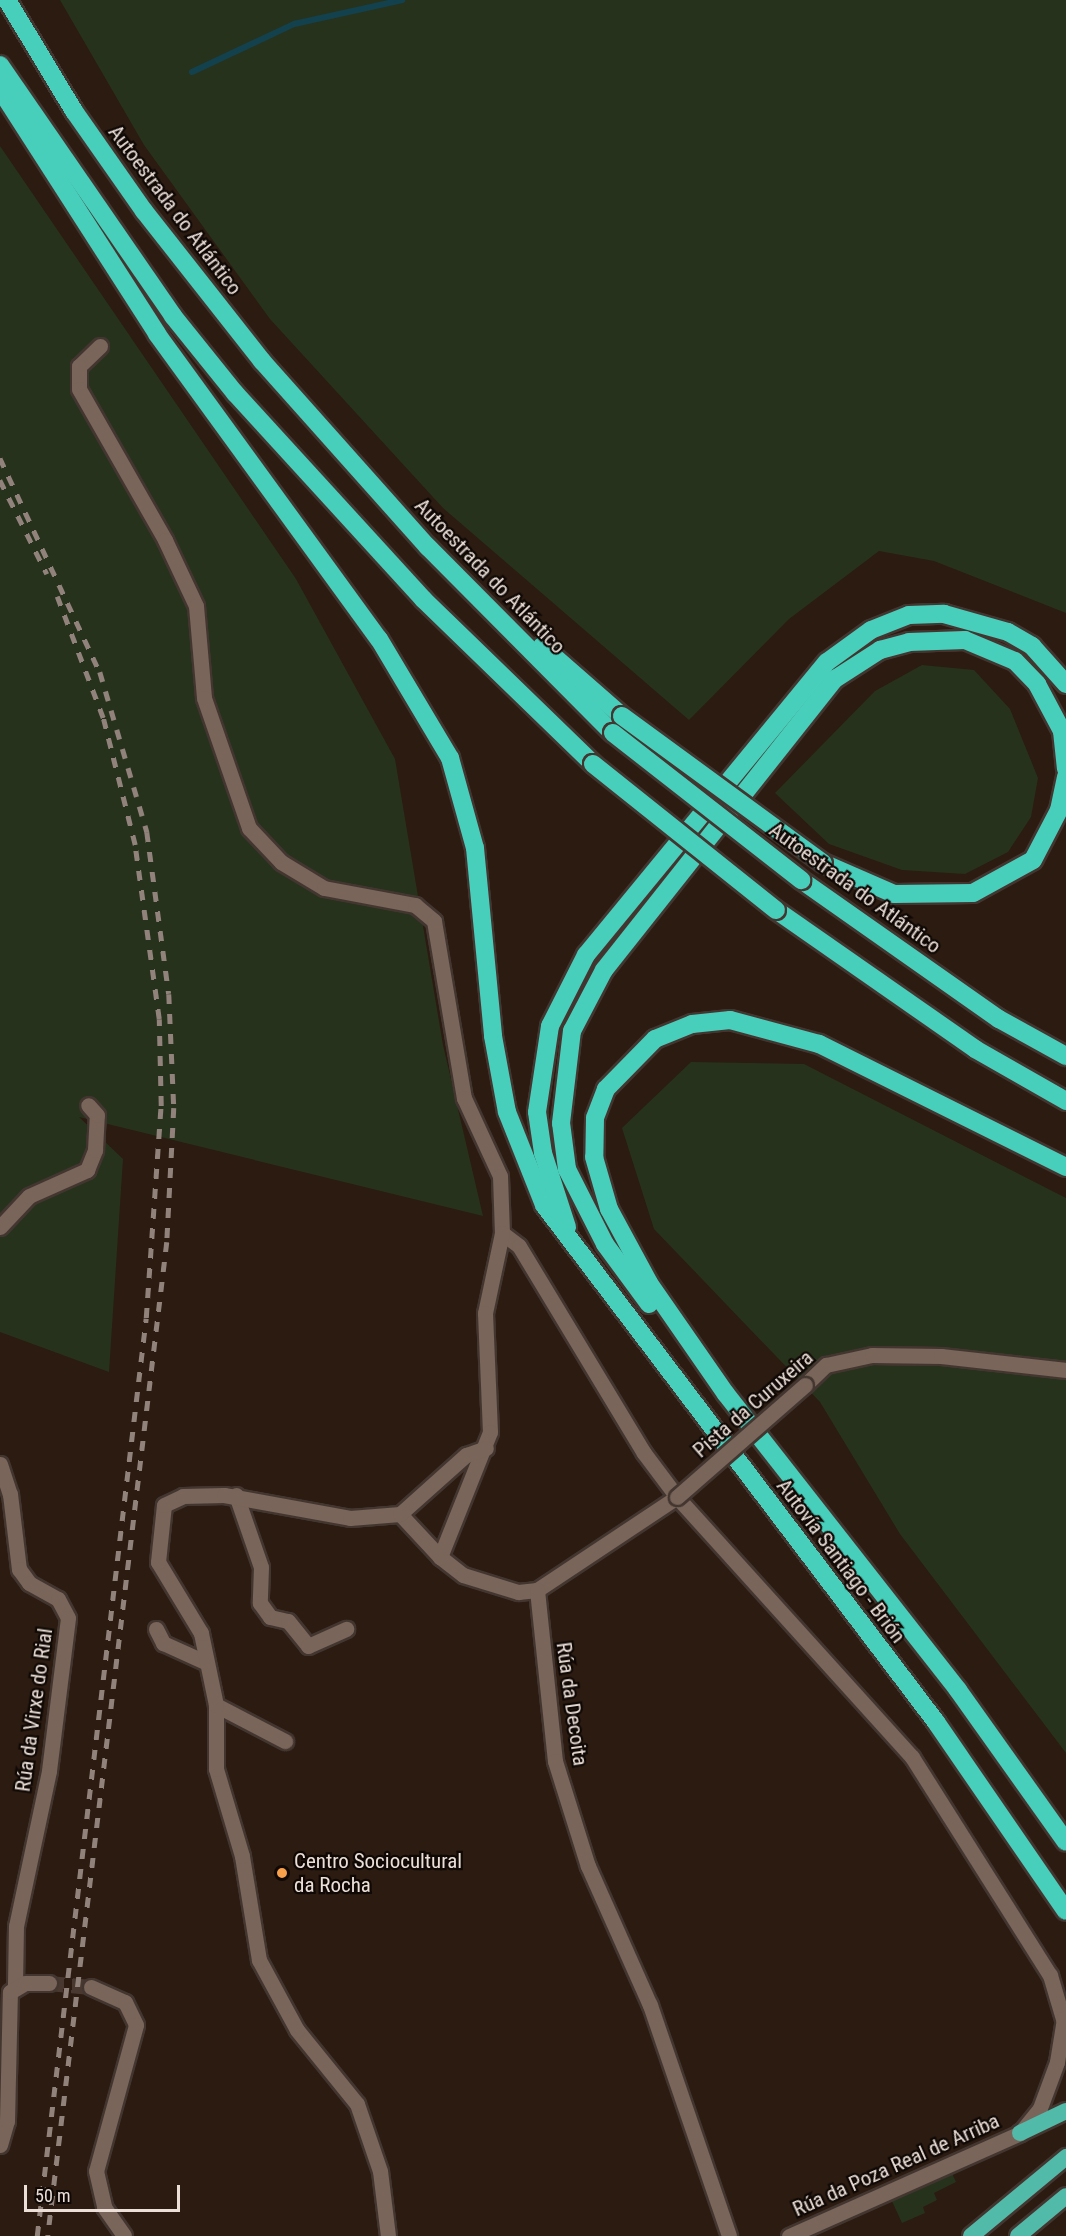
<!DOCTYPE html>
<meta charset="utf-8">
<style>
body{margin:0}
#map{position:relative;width:1066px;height:2236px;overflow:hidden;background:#2b1b11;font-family:"Roboto Condensed",sans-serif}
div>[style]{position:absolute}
.green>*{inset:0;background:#27321c}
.stream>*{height:6px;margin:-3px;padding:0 3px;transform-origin:3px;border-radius:3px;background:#13424e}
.minor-tunnel>*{height:15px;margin-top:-7.5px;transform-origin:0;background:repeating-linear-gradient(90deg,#48382f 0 15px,transparent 0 23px)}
.roads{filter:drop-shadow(2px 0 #433630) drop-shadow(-2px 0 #433630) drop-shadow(0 2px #433630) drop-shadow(0 -2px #433630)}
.minor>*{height:15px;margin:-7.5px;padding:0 7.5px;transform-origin:7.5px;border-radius:7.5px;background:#796559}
.trunk>*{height:16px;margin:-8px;padding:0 8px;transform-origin:8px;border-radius:8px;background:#51baa8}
.motorway>*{height:18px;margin:-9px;padding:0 9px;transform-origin:9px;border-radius:9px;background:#47cfbc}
.rail>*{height:4.5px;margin-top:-2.25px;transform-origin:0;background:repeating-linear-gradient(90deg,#91837b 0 10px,transparent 0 20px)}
.bridges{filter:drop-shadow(2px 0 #433630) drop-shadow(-2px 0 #433630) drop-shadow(0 2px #433630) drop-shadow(0 -2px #433630)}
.minor-bridge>*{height:15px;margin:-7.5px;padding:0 7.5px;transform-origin:7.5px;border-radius:7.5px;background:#796559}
.motorway-bridge>*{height:18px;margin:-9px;padding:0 9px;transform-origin:9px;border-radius:9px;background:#47cfbc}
.dots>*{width:16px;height:16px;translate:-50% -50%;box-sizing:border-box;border:3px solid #0f0804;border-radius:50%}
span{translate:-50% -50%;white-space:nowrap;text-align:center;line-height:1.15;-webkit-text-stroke:4.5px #0f0804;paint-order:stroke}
.street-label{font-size:21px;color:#ebdfd8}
.poi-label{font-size:21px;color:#ebdfd8}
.left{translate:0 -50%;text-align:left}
.scale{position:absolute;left:24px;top:2185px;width:156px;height:27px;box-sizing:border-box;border:3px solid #ebdfd8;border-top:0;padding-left:8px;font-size:18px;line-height:21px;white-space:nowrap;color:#ebdfd8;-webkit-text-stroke:4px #0f0804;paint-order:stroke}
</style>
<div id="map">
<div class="green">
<div style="clip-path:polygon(60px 0,1066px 0,1066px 613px,934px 561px,879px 551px,789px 619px,689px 720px,443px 508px,270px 319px,144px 145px)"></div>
<div style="clip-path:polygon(0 146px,296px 579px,395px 759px,443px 1045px,483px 1216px,79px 1117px,123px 1159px,109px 1372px,0 1332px)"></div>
<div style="clip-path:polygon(922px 665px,974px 670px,1010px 709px,1038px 778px,1031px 817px,1008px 852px,965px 874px,902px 870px,829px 844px,775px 793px,875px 691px)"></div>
<div style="clip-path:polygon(691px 1062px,804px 1064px,1066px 1198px,1066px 1753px,900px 1534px,820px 1402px,654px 1229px,622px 1128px)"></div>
<div style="clip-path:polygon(951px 2171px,956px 2182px,934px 2193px,937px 2200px,923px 2207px,925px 2213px,902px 2223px,891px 2199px)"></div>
</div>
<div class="stream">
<div style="left:192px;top:72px;width:113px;rotate:-25.2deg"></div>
<div style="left:294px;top:24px;width:111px;rotate:-12.5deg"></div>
</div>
<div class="minor-tunnel">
<div style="left:49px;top:1983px;width:42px;rotate:5.4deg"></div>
</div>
<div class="roads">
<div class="minor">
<div style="left:100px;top:346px;width:29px;rotate:136deg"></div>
<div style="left:79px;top:366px;width:23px;rotate:90deg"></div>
<div style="left:79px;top:389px;width:174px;rotate:60.3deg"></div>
<div style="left:165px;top:540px;width:73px;rotate:64.8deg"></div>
<div style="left:196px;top:606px;width:92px;rotate:85deg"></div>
<div style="left:204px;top:698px;width:138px;rotate:70.9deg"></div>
<div style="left:249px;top:828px;width:47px;rotate:46.7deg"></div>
<div style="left:281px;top:862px;width:50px;rotate:31.2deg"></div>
<div style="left:324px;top:888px;width:93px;rotate:10.6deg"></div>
<div style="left:415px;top:905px;width:25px;rotate:40deg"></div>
<div style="left:434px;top:921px;width:180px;rotate:80.4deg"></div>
<div style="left:464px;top:1098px;width:86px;rotate:65.2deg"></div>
<div style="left:500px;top:1176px;width:57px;rotate:88deg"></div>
<div style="left:0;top:1227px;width:42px;rotate:-46.9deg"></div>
<div style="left:29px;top:1196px;width:64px;rotate:-24.1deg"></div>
<div style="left:87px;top:1170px;width:22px;rotate:-68deg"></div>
<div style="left:95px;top:1150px;width:35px;rotate:-87deg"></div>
<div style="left:97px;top:1115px;width:13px;rotate:-132deg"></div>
<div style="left:502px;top:1233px;width:21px;rotate:37deg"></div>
<div style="left:519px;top:1246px;width:242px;rotate:58.9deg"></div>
<div style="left:644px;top:1453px;width:55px;rotate:53.1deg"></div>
<div style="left:677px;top:1497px;width:350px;rotate:47.9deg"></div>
<div style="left:912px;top:1757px;width:258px;rotate:57.7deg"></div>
<div style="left:1050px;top:1975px;width:56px;rotate:73.5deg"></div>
<div style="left:502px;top:1233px;width:82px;rotate:102deg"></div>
<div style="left:485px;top:1313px;width:119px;rotate:87.6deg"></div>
<div style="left:490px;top:1432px;width:135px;rotate:111.8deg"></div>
<div style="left:440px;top:1557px;width:29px;rotate:38deg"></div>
<div style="left:463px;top:1575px;width:58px;rotate:17.2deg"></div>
<div style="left:518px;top:1592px;width:19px;rotate:-6deg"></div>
<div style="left:537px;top:1590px;width:168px;rotate:-33.6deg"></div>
<div style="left:805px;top:1385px;width:29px;rotate:-44deg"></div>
<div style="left:826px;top:1365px;width:47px;rotate:-12.3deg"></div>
<div style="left:872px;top:1355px;width:69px;rotate:0.8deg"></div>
<div style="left:941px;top:1356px;width:126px;rotate:6.4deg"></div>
<div style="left:0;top:1464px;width:32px;rotate:72deg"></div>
<div style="left:10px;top:1494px;width:76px;rotate:83.2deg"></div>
<div style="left:19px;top:1569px;width:17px;rotate:54deg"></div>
<div style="left:29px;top:1583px;width:33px;rotate:29deg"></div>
<div style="left:58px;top:1599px;width:21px;rotate:62deg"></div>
<div style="left:68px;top:1618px;width:154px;rotate:97.1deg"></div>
<div style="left:49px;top:1771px;width:158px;rotate:102deg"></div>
<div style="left:16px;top:1926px;width:59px;rotate:91deg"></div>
<div style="left:236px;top:1495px;width:76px;rotate:70.9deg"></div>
<div style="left:261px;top:1567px;width:36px;rotate:92deg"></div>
<div style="left:260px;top:1603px;width:17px;rotate:54deg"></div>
<div style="left:270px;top:1617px;width:18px;rotate:13deg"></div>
<div style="left:288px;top:1621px;width:32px;rotate:51deg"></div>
<div style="left:308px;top:1646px;width:42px;rotate:-24.1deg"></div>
<div style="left:400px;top:1514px;width:59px;rotate:47.1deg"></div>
<div style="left:537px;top:1590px;width:172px;rotate:84deg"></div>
<div style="left:555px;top:1761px;width:110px;rotate:72.6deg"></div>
<div style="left:588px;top:1866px;width:152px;rotate:66deg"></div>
<div style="left:650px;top:2005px;width:244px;rotate:71.1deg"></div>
<div style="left:156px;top:1629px;width:16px;rotate:63deg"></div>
<div style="left:163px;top:1643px;width:44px;rotate:24.2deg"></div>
<div style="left:216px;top:1705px;width:78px;rotate:27.6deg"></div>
<div style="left:91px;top:1987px;width:37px;rotate:24deg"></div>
<div style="left:125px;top:2002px;width:25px;rotate:64deg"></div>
<div style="left:136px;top:2025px;width:151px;rotate:105.3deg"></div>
<div style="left:96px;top:2171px;width:37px;rotate:77deg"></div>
<div style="left:104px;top:2207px;width:35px;rotate:55deg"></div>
<div style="left:0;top:2145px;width:25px;rotate:-74deg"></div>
<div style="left:7px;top:2121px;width:129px;rotate:-88.7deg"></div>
<div style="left:10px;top:1992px;width:17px;rotate:-31deg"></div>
<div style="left:25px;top:1983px;width:24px"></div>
<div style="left:388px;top:2236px;width:65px;rotate:-97deg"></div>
<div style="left:380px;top:2171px;width:71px;rotate:-108.9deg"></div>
<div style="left:357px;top:2104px;width:95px;rotate:-129deg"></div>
<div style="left:297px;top:2030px;width:80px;rotate:-118.5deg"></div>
<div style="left:259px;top:1960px;width:105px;rotate:-99.3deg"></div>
<div style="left:242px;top:1856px;width:91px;rotate:-106.6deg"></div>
<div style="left:216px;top:1769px;width:64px;rotate:-90deg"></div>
<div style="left:216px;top:1705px;width:74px;rotate:-101.8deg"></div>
<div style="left:201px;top:1633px;width:83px;rotate:-121.2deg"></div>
<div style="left:158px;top:1562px;width:57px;rotate:-84deg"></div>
<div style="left:164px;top:1505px;width:21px;rotate:-25deg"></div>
<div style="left:183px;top:1496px;width:41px;rotate:-1.4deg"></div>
<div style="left:224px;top:1495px;width:128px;rotate:10.3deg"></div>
<div style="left:350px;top:1518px;width:50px;rotate:-4.6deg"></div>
<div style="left:400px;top:1514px;width:89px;rotate:-41.8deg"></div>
<div style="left:466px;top:1455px;width:21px;rotate:-19deg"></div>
<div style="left:789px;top:2236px;width:253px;rotate:-24deg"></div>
<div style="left:1020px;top:2133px;width:32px;rotate:-51deg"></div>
<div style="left:1040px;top:2108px;width:49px;rotate:-69.7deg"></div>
<div style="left:1057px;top:2062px;width:44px;rotate:-80.8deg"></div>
</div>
<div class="trunk">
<div style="left:1020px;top:2133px;width:51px;rotate:-25.6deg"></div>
<div style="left:971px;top:2236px;width:124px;rotate:-39.7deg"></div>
<div style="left:1018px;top:2236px;width:62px;rotate:-39.8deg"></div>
</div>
<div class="motorway">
<div style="left:7px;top:0;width:130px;rotate:58.9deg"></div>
<div style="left:74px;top:111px;width:122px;rotate:55deg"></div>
<div style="left:144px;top:211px;width:191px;rotate:51.8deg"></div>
<div style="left:262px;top:361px;width:249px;rotate:48.3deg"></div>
<div style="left:428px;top:547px;width:262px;rotate:45.2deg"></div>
<div style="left:0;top:65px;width:305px;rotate:55.4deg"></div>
<div style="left:173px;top:316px;width:99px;rotate:51.2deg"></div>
<div style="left:235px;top:393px;width:279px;rotate:47.6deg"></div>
<div style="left:423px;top:599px;width:237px;rotate:44.1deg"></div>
<div style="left:0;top:89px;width:291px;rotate:57.3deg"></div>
<div style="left:157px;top:334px;width:377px;rotate:54deg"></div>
<div style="left:379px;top:639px;width:139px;rotate:59.2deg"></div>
<div style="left:450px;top:758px;width:93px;rotate:74.5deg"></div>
<div style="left:475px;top:848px;width:189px;rotate:84.5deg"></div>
<div style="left:493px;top:1036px;width:77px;rotate:79.6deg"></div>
<div style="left:507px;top:1112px;width:100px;rotate:68.3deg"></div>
<div style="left:544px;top:1205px;width:649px;rotate:52.83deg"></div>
<div style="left:936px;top:1722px;width:229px;rotate:55.5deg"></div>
<div style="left:542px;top:646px;width:106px;rotate:41.2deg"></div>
<div style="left:823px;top:863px;width:77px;rotate:23.6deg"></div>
<div style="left:894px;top:894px;width:79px;rotate:-0.7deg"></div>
<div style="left:973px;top:893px;width:68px;rotate:-28.8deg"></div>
<div style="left:1033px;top:860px;width:56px;rotate:-62.5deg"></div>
<div style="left:1059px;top:810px;width:34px;rotate:-78deg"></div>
<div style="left:801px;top:880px;width:242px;rotate:35.1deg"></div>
<div style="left:999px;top:1019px;width:77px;rotate:28.9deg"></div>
<div style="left:776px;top:910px;width:243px;rotate:34.9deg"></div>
<div style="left:975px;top:1049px;width:105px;rotate:29.7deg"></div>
<div style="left:1066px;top:1167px;width:276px;rotate:-153.5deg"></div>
<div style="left:819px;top:1044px;width:92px;rotate:-164.9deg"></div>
<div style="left:730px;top:1020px;width:38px;rotate:174deg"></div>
<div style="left:692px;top:1024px;width:40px;rotate:158deg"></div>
<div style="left:655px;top:1039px;width:70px;rotate:134.4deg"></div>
<div style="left:606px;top:1089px;width:31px;rotate:111deg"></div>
<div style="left:595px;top:1118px;width:39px;rotate:91deg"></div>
<div style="left:594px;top:1157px;width:54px;rotate:73.9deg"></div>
<div style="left:609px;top:1209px;width:84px;rotate:61.6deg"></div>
<div style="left:649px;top:1283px;width:135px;rotate:55.3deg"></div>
<div style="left:726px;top:1394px;width:376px;rotate:51.9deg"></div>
<div style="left:958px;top:1690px;width:186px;rotate:54.6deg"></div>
<div style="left:567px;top:1227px;width:78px;rotate:-108deg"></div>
<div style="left:543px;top:1153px;width:41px;rotate:-98.3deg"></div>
<div style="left:537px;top:1112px;width:87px;rotate:-81.4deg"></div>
<div style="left:550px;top:1026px;width:80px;rotate:-63.1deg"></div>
<div style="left:586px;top:955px;width:379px;rotate:-50.6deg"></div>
<div style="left:827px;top:662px;width:54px;rotate:-36deg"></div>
<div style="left:871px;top:630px;width:41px;rotate:-21.5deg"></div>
<div style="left:909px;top:615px;width:35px;rotate:-2deg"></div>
<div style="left:944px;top:614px;width:66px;rotate:15.7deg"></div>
<div style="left:1008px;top:632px;width:28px;rotate:30deg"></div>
<div style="left:1032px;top:646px;width:51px;rotate:48.2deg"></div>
<div style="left:649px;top:1304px;width:74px;rotate:-126.3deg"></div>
<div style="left:605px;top:1244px;width:84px;rotate:-116.9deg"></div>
<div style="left:567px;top:1169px;width:46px;rotate:-97.4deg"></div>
<div style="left:561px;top:1123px;width:93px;rotate:-83.2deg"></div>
<div style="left:572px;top:1031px;width:69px;rotate:-62.3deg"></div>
<div style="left:604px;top:970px;width:372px;rotate:-51.6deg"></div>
<div style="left:835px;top:679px;width:54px;rotate:-32.8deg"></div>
<div style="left:880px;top:650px;width:30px;rotate:-15deg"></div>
<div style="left:909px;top:642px;width:56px;rotate:-2deg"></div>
<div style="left:965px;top:640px;width:54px;rotate:22.8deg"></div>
<div style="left:1015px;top:661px;width:32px;rotate:46deg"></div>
<div style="left:1037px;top:684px;width:53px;rotate:62deg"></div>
<div style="left:1062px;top:731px;width:38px;rotate:84deg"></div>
</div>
</div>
<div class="rail">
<div style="left:0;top:458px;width:236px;rotate:65deg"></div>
<div style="left:100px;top:672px;width:167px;rotate:73.6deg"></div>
<div style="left:147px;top:832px;width:163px;rotate:82.3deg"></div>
<div style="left:169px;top:994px;width:114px;rotate:87.5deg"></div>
<div style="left:174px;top:1108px;width:134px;rotate:93deg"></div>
<div style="left:167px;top:1242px;width:1001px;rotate:96.83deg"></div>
<div style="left:0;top:480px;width:105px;rotate:63.4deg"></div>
<div style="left:37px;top:2236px;width:924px;rotate:-83.23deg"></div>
<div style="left:146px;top:1318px;width:213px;rotate:-86deg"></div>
<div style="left:161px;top:1106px;width:87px;rotate:-91.3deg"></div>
<div style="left:159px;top:1019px;width:176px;rotate:-97.9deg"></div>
<div style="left:135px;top:845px;width:131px;rotate:-104.1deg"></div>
<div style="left:103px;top:718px;width:130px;rotate:-110.7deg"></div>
</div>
<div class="bridges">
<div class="minor-bridge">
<div style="left:677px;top:1497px;width:170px;rotate:-41.2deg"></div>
</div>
<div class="motorway-bridge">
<div style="left:622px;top:716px;width:249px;rotate:36.2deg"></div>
<div style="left:613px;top:733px;width:239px;rotate:38deg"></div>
<div style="left:593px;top:764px;width:234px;rotate:38.6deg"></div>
</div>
</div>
<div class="dots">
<div style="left:282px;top:1873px;background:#f9a04d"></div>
</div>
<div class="street-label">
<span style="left:175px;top:210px;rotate:53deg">Autoestrada do Atlántico</span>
<span style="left:490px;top:576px;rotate:46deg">Autoestrada do Atlántico</span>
<span style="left:855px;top:888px;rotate:36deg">Autoestrada do Atlántico</span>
<span style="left:753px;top:1404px;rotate:-41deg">Pista da Curuxeira</span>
<span style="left:841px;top:1561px;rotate:53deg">Autovía Santiago - Brión</span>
<span style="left:572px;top:1704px;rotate:82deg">Rúa da Decoita</span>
<span style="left:34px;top:1710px;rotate:-82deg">Rúa da Virxe do Rial</span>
<span style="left:896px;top:2165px;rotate:-24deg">Rúa da Poza Real de Arriba</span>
</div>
<div class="poi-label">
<span class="left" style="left:294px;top:1873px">Centro Sociocultural<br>da Rocha</span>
</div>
<div class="scale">50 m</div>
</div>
